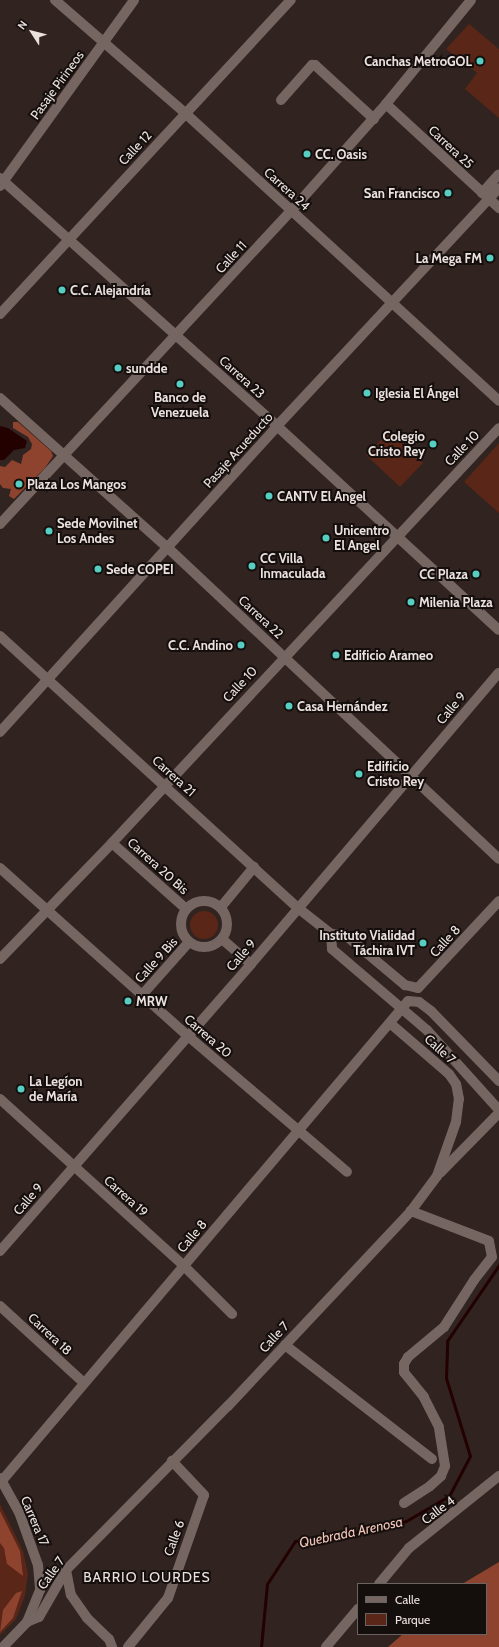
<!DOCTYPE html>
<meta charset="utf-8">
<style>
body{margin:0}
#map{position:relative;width:499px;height:1647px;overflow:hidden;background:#302320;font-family:Cabin,sans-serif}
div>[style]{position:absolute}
.green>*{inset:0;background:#5a2617}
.round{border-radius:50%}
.forest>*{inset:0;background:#8e432e}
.water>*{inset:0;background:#220100}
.stream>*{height:3px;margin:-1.5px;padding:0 1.5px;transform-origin:1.5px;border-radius:1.5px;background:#220100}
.street>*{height:10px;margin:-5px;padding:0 5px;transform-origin:5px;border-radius:5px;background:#766662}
.street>.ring{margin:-5px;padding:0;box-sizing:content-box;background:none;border:10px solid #766662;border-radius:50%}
.dots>*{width:11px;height:11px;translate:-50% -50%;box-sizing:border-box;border:2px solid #140e0d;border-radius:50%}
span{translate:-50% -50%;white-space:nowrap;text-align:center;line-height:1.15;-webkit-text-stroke:4px #140e0d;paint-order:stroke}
.poi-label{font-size:13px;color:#ebe2df;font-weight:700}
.right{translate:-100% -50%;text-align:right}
.left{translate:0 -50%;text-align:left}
.street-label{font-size:13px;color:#ebe2df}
.water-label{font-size:14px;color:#f0c3b6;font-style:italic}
.neighbourhood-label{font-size:14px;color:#ebe2df;letter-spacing:1px}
.legend{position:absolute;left:357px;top:1583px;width:130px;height:52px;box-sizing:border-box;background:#140e0d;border:1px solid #6a6361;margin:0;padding:5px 7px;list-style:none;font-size:12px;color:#ebe2df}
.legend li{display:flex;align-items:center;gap:8px;height:20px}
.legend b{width:20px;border:1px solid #6a6361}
.north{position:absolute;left:12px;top:12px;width:40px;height:40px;-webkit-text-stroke:3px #140e0d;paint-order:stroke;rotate:306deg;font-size:11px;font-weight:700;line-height:16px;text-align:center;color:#ebe2df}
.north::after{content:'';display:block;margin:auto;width:14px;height:18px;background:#ebe2df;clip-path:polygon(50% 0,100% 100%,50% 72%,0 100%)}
</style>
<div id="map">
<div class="green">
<div style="clip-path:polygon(469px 24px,499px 49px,499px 118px,465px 89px,477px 73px,446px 49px)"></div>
<div style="clip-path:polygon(390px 431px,423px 463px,400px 487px,366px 455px)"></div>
<div style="clip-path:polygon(499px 443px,499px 513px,464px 482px)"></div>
<div class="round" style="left:190px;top:911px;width:28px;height:28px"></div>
<div style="clip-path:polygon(0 1504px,23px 1551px,28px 1574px,25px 1596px,16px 1619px,0 1635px)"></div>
</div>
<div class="forest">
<div style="clip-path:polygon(13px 422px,18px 422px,51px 451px,53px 456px,45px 468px,14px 499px,9px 496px,11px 489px,3px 488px,0 484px,0 466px,5px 467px,12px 460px,21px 464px,23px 455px,31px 449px,32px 444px,28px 437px,13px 428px)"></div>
<div style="clip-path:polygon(0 1511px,20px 1551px,23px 1576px,7px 1564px,4px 1548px,0 1543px)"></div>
<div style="clip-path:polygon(499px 1562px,499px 1647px,388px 1647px,403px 1634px,486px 1634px,486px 1584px,462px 1584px)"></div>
<div style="clip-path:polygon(22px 1591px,13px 1618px,0 1632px,3px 1610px,16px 1593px)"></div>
</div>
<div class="water">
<div style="clip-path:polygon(0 426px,8px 428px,27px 441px,25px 448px,14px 450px,4px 460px,0 460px)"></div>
</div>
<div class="stream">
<div style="left:261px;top:1647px;width:63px;rotate:-84.6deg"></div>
<div style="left:267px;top:1584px;width:51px;rotate:-56.9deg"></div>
<div style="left:295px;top:1541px;width:72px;rotate:-8deg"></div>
<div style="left:366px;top:1531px;width:41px;rotate:-14deg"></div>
<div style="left:406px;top:1521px;width:50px;rotate:-30.2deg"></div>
<div style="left:449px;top:1496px;width:45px;rotate:-62.3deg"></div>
<div style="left:470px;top:1456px;width:82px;rotate:-107.1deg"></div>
<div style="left:446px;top:1378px;width:37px;rotate:-88deg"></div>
<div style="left:447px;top:1341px;width:92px;rotate:-55.6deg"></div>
</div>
<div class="street">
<div style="left:55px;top:0;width:172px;rotate:41deg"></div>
<div style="left:185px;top:113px;width:426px;rotate:42.5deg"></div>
<div style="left:281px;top:100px;width:47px;rotate:-48.5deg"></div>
<div style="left:312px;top:65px;width:3px"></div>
<div style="left:315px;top:65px;width:80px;rotate:42.5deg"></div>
<div style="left:386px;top:104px;width:154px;rotate:42.6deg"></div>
<div style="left:0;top:178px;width:372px;rotate:41.8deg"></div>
<div style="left:277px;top:426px;width:301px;rotate:42.6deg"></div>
<div style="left:0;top:186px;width:229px;rotate:-54.2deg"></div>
<div style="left:482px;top:193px;width:25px;rotate:-48deg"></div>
<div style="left:0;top:314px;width:428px;rotate:-47.2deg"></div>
<div style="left:0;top:398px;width:225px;rotate:41.8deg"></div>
<div style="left:168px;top:548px;width:454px;rotate:43.2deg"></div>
<div style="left:0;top:524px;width:429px;rotate:-47.1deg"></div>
<div style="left:292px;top:210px;width:142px;rotate:-48.4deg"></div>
<div style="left:386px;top:104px;width:134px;rotate:-50.7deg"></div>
<div style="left:0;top:636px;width:403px;rotate:42.4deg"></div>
<div style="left:298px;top:908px;width:42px;rotate:38.2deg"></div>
<div style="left:331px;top:934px;width:15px;rotate:86deg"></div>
<div style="left:332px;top:949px;width:125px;rotate:40.5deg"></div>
<div style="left:427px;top:1030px;width:108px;rotate:48deg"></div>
<div style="left:0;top:732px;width:413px;rotate:-47.8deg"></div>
<div style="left:277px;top:426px;width:325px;rotate:-47deg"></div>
<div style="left:112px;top:843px;width:99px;rotate:41.7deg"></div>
<div style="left:0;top:868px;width:252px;rotate:41.8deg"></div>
<div style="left:188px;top:1036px;width:209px;rotate:40.5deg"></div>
<div class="ring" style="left:181px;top:901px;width:36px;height:36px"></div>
<div style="left:221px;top:907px;width:52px;rotate:-50.5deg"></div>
<div style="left:331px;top:934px;width:13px"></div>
<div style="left:344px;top:934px;width:80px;rotate:39.9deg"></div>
<div style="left:405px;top:985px;width:13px;rotate:13deg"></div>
<div style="left:418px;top:988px;width:119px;rotate:-47deg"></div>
<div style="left:222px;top:939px;width:38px;rotate:41deg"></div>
<div style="left:0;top:959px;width:161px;rotate:-46deg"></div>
<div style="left:112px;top:843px;width:567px;rotate:-47deg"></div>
<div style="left:142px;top:995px;width:71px;rotate:-48.4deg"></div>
<div style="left:0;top:1099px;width:248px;rotate:42.2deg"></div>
<div style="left:184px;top:1266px;width:68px;rotate:45deg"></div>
<div style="left:440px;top:1173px;width:84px;rotate:-45.5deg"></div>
<div style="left:0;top:1251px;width:381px;rotate:-48.8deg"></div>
<div style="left:251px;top:964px;width:382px;rotate:-49.6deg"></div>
<div style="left:0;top:1306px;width:113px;rotate:42.5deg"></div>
<div style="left:285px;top:1345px;width:186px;rotate:37.8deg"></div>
<div style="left:0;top:1478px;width:39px;rotate:61deg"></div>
<div style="left:19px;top:1512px;width:56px;rotate:70.3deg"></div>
<div style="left:38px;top:1565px;width:25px;rotate:85deg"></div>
<div style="left:40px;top:1590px;width:35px;rotate:112deg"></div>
<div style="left:0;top:1483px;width:631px;rotate:-49.75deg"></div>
<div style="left:408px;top:1001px;width:11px;rotate:5deg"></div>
<div style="left:419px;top:1002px;width:15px;rotate:37deg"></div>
<div style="left:431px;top:1011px;width:98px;rotate:45.8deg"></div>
<div style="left:404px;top:1503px;width:31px;rotate:-33deg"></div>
<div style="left:430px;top:1486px;width:15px;rotate:-42deg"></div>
<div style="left:441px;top:1476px;width:11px;rotate:-68deg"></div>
<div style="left:445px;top:1466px;width:39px;rotate:-99deg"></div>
<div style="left:439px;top:1427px;width:34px;rotate:-117deg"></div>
<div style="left:424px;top:1397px;width:32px;rotate:-129deg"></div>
<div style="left:404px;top:1372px;width:8px;rotate:-90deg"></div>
<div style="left:404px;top:1364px;width:8px;rotate:-60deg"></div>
<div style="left:408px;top:1357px;width:47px;rotate:-39.8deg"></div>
<div style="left:444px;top:1327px;width:56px;rotate:-57.4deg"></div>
<div style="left:474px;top:1280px;width:29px;rotate:-52deg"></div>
<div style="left:492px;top:1257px;width:16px;rotate:-101deg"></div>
<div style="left:489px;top:1241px;width:84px;rotate:-159deg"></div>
<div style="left:66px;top:1570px;width:25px;rotate:79deg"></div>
<div style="left:71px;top:1595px;width:28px;rotate:55deg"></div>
<div style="left:87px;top:1618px;width:30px;rotate:44deg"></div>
<div style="left:109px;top:1639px;width:9px;rotate:69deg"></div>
<div style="left:379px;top:1584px;width:47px;rotate:-50.2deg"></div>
<div style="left:409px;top:1548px;width:115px;rotate:-38.7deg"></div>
<div style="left:3px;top:1647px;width:35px;rotate:-46deg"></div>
<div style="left:27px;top:1622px;width:13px;rotate:-23deg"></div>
<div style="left:39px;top:1617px;width:54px;rotate:-60.1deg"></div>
<div style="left:66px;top:1570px;width:231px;rotate:-45.4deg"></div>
<div style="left:228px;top:1406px;width:267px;rotate:-46.8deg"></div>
<div style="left:411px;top:1211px;width:44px;rotate:-53.4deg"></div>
<div style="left:437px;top:1176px;width:57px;rotate:-70.6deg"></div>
<div style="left:456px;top:1122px;width:23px;rotate:-83deg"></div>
<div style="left:459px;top:1099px;width:15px;rotate:-101deg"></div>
<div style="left:456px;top:1084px;width:12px;rotate:-125deg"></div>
<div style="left:449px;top:1074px;width:77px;rotate:-139.2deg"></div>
<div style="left:128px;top:1647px;width:63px;rotate:-50.8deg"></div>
<div style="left:168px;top:1598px;width:109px;rotate:-70.7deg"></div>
<div style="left:204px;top:1495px;width:47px;rotate:-133.3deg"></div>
<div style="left:326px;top:1647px;width:50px;rotate:-49.9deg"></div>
</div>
<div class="dots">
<div style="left:480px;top:61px;background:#56cec2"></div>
<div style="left:307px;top:154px;background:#56cec2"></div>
<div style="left:448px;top:193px;background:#56cec2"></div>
<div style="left:490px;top:258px;background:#56cec2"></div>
<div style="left:62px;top:290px;background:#56cec2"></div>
<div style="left:118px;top:368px;background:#56cec2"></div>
<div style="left:180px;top:384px;background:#56cec2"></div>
<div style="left:367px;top:393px;background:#56cec2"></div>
<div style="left:433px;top:444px;background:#56cec2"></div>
<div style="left:19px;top:484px;background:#56cec2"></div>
<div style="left:269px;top:496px;background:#56cec2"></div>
<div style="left:49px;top:531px;background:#56cec2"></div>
<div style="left:326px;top:538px;background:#56cec2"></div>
<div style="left:252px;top:566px;background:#56cec2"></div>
<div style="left:98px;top:569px;background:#56cec2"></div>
<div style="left:476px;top:574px;background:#56cec2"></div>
<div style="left:411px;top:602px;background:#56cec2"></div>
<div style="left:241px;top:645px;background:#56cec2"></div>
<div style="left:336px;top:655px;background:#56cec2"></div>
<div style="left:289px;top:706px;background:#56cec2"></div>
<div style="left:359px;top:774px;background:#56cec2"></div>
<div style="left:423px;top:943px;background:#56cec2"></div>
<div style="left:128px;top:1001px;background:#56cec2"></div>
<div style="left:21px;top:1089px;background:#56cec2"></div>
</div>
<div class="poi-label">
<span class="right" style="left:472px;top:61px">Canchas MetroGOL</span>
<span class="left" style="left:315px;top:154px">CC. Oasis</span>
<span class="right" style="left:440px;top:193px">San Francisco</span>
<span class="right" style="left:482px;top:258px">La Mega FM</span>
<span class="left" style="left:70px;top:290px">C.C. Alejandría</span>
<span class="left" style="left:126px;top:368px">sundde</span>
<span class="left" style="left:375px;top:393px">Iglesia El Ángel</span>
<span style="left:180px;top:405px">Banco de<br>Venezuela</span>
<span class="right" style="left:425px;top:444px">Colegio<br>Cristo Rey</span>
<span class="left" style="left:27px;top:484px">Plaza Los Mangos</span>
<span class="left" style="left:277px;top:496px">CANTV El Angel</span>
<span class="left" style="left:57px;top:531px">Sede Movilnet<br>Los Andes</span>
<span class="left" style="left:334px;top:538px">Unicentro<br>El Angel</span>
<span class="left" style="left:260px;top:566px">CC Villa<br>Inmaculada</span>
<span class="left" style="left:106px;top:569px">Sede COPEI</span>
<span class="right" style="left:468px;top:574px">CC Plaza</span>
<span class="left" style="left:419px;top:602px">Milenia Plaza</span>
<span class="right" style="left:233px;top:645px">C.C. Andino</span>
<span class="left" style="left:344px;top:655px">Edificio Arameo</span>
<span class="left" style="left:297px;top:706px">Casa Hernández</span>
<span class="left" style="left:367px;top:774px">Edificio<br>Cristo Rey</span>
<span class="right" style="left:415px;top:943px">Instituto Vialidad<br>Táchira IVT</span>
<span class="left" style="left:136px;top:1001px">MRW</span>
<span class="left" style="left:29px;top:1089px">La Legíon<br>de María</span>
</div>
<div class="street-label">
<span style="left:57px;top:85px;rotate:-54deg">Pasaje Pirineos</span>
<span style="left:451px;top:147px;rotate:43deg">Carrera 25</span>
<span style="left:135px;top:148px;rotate:-47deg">Calle 12</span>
<span style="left:287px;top:189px;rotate:42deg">Carrera 24</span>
<span style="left:231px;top:257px;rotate:-47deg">Calle 11</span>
<span style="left:242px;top:377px;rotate:42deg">Carrera 23</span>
<span style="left:462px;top:448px;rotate:-46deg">Calle 10</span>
<span style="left:238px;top:450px;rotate:-48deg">Pasaje Acueducto</span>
<span style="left:261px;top:617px;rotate:43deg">Carrera 22</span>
<span style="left:240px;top:684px;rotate:-47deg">Calle 10</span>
<span style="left:451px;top:708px;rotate:-50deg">Calle 9</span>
<span style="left:174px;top:776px;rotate:42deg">Carrera 21</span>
<span style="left:158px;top:866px;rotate:42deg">Carrera 20 Bis</span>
<span style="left:445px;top:941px;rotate:-47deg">Calle 8</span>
<span style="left:241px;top:955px;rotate:-49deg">Calle 9</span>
<span style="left:156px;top:960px;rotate:-48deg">Calle 9 Bis</span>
<span style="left:208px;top:1036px;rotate:41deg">Carrera 20</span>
<span style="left:440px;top:1049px;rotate:42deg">Calle 7</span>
<span style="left:126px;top:1196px;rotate:42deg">Carrera 19</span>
<span style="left:28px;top:1199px;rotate:-49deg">Calle 9</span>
<span style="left:192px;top:1236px;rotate:-50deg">Calle 8</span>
<span style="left:50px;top:1334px;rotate:43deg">Carrera 18</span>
<span style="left:274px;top:1337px;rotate:-47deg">Calle 7</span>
<span style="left:438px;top:1510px;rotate:-37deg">Calle 4</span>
<span style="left:35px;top:1521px;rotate:67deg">Carrera 17</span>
<span style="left:174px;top:1538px;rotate:-70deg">Calle 6</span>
<span style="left:51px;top:1573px;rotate:-55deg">Calle 7</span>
</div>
<div class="water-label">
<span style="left:351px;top:1532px;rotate:-12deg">Quebrada Arenosa</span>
</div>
<div class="neighbourhood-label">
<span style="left:147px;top:1577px">BARRIO LOURDES</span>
</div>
<ul class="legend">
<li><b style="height:5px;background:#766662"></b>Calle</li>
<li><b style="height:11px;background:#5a2617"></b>Parque</li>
</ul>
<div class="north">N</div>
</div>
